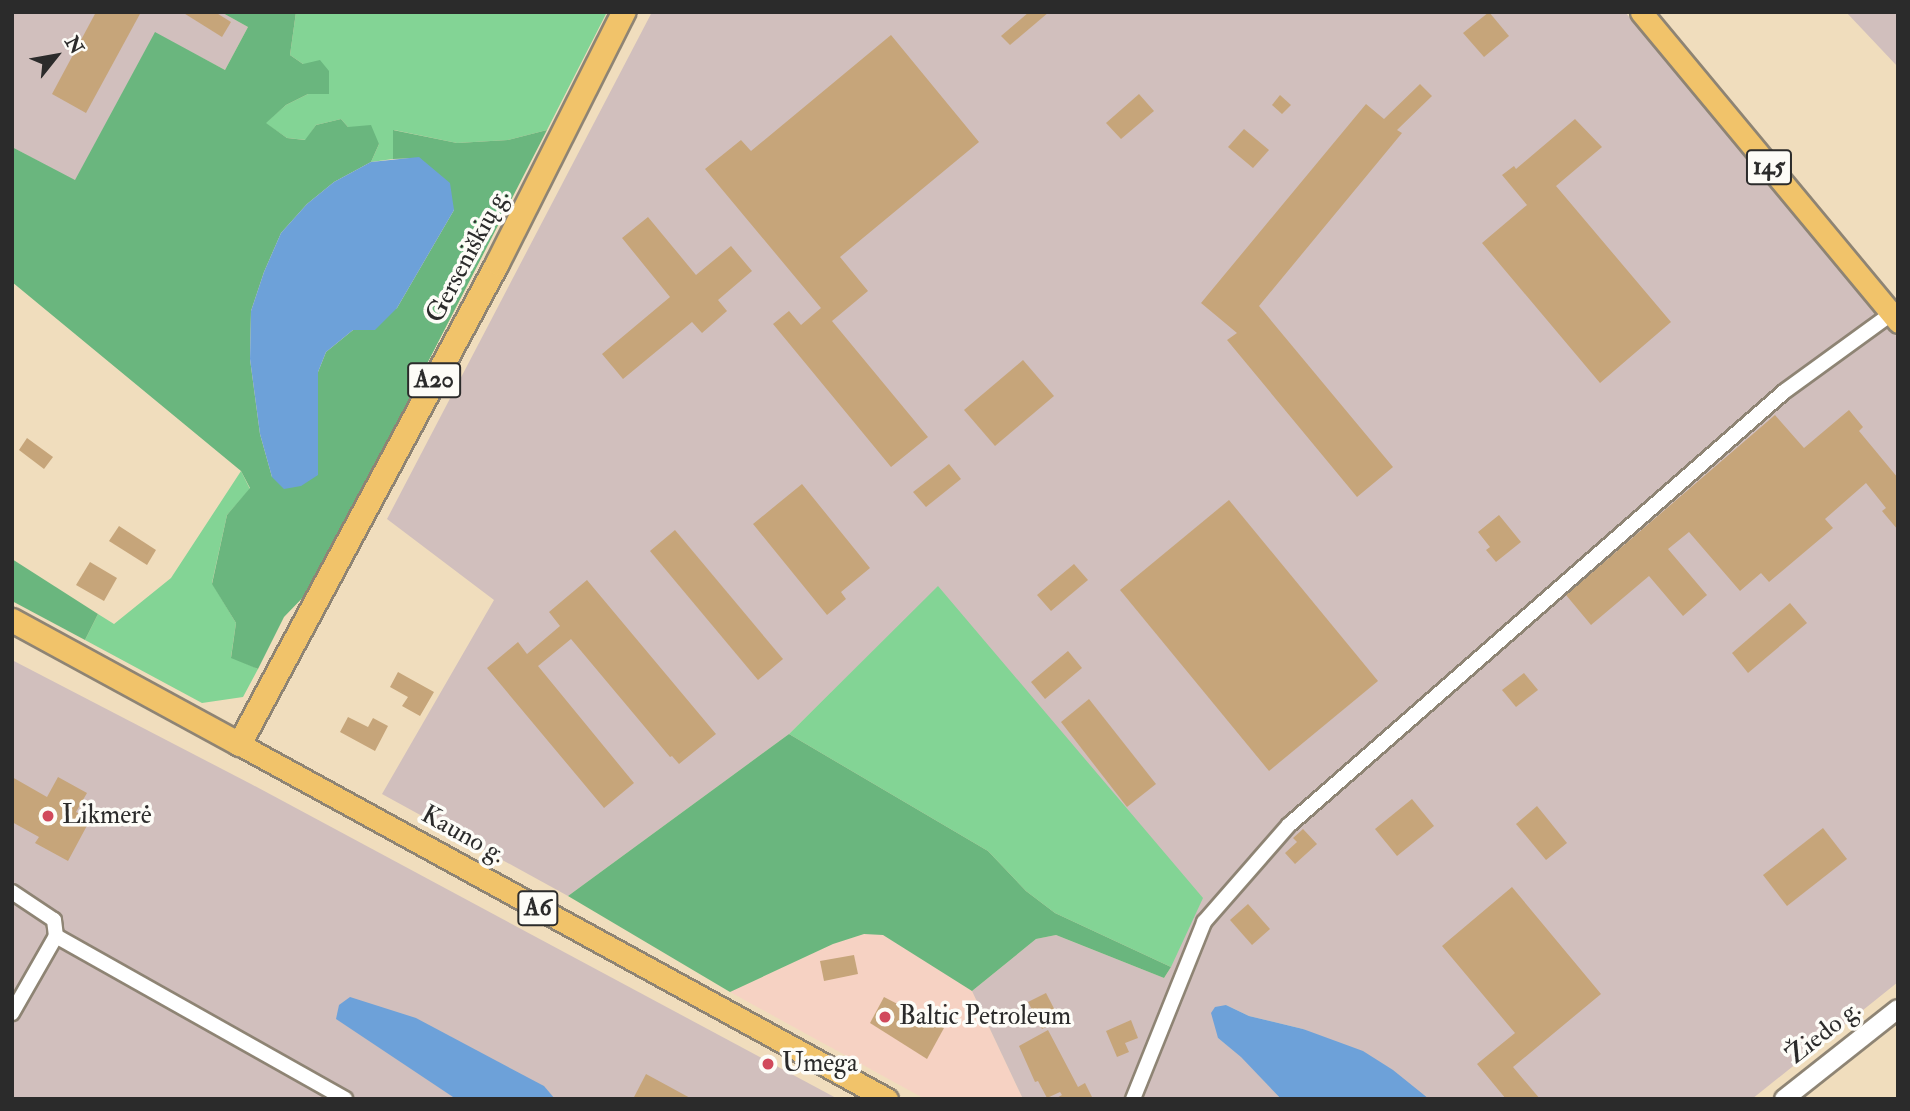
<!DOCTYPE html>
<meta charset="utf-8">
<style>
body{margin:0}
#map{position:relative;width:1910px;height:1111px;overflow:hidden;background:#f0ddbd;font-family:"IM FELL Double Pica",serif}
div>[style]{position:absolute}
.built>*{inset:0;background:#f6d2c3}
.industrial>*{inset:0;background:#d1bfbd}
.green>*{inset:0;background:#83d495}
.forest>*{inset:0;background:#6ab67e}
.water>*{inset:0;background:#6da1d9}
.building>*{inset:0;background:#c6a57a}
.roads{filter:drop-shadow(2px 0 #8e8474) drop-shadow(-2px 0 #8e8474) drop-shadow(0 2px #8e8474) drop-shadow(0 -2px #8e8474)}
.minor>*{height:14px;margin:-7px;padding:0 7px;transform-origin:7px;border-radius:7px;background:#fff}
.tertiary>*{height:18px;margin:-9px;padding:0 9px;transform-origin:9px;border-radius:9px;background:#fff}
.primary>*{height:21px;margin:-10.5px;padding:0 10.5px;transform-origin:10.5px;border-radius:10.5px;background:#f1c36a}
.trunk>*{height:23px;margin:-11.5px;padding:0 11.5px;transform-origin:11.5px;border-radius:11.5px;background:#f1c36a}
.dots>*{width:19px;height:19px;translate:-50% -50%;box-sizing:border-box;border:4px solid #fdfcf7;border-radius:50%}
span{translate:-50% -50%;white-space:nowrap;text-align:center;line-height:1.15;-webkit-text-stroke:7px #fdfcf7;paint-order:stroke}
.shield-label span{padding:2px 5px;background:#fdfcf7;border:2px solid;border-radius:5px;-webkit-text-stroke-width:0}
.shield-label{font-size:24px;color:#2b2b2b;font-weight:700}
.street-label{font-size:26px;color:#2b2b2b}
.poi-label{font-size:26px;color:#2b2b2b}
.left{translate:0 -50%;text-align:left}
.frame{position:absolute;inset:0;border:14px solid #2b2b2b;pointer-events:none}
.north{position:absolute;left:21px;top:21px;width:70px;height:70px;-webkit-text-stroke:5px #fdfcf7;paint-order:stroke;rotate:59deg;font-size:19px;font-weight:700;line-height:28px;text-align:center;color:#2b2b2b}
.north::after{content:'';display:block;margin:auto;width:24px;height:32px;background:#2b2b2b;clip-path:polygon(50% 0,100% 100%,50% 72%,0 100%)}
</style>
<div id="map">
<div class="built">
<div style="clip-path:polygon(864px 934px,883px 934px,972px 991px,1023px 1099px,925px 1099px,730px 992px,833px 944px)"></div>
</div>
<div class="industrial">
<div style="clip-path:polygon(12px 12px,221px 12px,248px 27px,225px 70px,155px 33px,75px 181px,12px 147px)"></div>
<div style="clip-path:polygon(652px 12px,1625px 12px,1898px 338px,1898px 982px,1752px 1099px,1429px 1099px,1303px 1029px,1249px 1016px,1226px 1005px,1218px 1038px,1241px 1056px,1281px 1099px,1023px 1099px,972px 991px,1036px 939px,1056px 935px,1164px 978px,1171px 967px,938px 587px,789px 734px,568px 896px,382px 794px,494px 600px,387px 519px)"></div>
<div style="clip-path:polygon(1846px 12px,1898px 12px,1898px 67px)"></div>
<div style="clip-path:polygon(12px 660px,251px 784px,838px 1099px,12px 1099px)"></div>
</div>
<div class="green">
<div style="clip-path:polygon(296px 12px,607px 12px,547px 130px,508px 140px,457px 143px,394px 130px,393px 159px,371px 162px,379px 144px,348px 127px,341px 119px,316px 125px,306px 140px,287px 138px,265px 123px,286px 105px,308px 94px,329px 94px,303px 64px,290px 55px)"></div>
<div style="clip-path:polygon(241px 471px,250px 489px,227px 515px,212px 583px,236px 623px,231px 657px,258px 669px,243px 697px,202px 703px,85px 640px,98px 614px,114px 624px,171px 578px)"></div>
<div style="clip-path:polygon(938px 586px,1203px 898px,1171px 967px,1055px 913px,1026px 891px,988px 851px,789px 734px)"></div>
</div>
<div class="forest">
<div style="clip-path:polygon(221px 12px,296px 12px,290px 55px,303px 64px,320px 60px,329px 71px,329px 94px,308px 94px,286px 105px,266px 123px,287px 138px,305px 140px,316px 125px,341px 119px,348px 127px,371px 125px,379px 144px,371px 162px,334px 182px,307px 204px,281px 233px,264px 272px,251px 311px,250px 359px,260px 434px,272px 477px,318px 475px,318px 372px,326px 352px,353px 330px,397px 308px,454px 210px,419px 158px,393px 159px,393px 130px,457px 143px,508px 140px,547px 130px,312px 588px,284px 617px,258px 669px,231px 658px,236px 623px,212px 584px,227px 515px,250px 488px,241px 471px,12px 282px,12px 147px,75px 180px,155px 32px,225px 70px,248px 27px)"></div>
<div style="clip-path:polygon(12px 559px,98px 614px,85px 640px,12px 601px)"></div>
<div style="clip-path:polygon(789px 734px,988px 851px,1026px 891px,1055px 913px,1171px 967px,1164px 978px,1056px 935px,1036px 939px,972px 991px,883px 935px,864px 934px,833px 944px,730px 992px,568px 896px)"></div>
</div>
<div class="water">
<div style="clip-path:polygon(419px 157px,450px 183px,454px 210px,397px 308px,375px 330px,353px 330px,326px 352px,318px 372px,318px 475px,301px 486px,284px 489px,272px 477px,260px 434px,250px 359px,251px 311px,264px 272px,281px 233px,307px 204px,334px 182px,371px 162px)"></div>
<div style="clip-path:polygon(350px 997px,416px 1018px,544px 1086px,555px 1099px,456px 1099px,336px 1019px,339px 1005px)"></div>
<div style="clip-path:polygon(1226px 1005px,1249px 1016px,1303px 1029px,1363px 1051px,1393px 1070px,1429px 1099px,1281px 1099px,1241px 1057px,1218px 1038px,1211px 1013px,1215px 1007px)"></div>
</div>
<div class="building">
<div style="clip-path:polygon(96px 12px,141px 12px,86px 113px,52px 94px)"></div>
<div style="clip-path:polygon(182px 12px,215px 12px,231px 22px,222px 37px)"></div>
<div style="clip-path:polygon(1029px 12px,1049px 12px,1010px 45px,1001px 36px)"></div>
<div style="clip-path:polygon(1489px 12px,1509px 36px,1484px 57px,1463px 33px)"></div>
<div style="clip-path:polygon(891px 35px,979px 142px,840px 257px,868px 291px,832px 321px,928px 437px,891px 467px,773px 324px,789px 311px,801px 325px,821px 308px,705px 169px,741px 140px,751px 151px)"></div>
<div style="clip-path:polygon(1420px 84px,1432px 96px,1397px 130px,1402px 133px,1259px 306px,1393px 467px,1357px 497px,1227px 340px,1237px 333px,1201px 303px,1366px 104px,1384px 119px)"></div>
<div style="clip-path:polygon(1139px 94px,1154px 111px,1121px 139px,1106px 123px)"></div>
<div style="clip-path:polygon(1280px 95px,1291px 105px,1282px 114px,1272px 105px)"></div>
<div style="clip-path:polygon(1575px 119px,1602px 147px,1556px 186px,1671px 322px,1600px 383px,1482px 243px,1527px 205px,1502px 175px,1514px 166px,1516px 169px)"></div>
<div style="clip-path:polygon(1244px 129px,1269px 150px,1253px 168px,1228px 147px)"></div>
<div style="clip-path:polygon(648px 217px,696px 275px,731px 246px,752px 271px,718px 300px,727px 311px,702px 333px,692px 322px,623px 379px,602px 354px,670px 297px,622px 238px)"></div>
<div style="clip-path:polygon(1023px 360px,1054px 396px,995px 446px,964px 410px)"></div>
<div style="clip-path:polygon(1849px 410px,1863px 427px,1859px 431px,1898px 478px,1898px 530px,1882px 511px,1886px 508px,1866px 483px,1825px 519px,1833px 528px,1769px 582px,1761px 573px,1740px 591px,1689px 532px,1668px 549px,1707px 595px,1683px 616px,1649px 576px,1591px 625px,1566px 595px,1775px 415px,1804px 448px)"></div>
<div style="clip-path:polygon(27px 438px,53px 457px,44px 469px,19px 450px)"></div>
<div style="clip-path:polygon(949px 464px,961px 479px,926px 507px,913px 492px)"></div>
<div style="clip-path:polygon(802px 484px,870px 568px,841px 592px,846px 599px,827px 615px,753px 524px)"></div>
<div style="clip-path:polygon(1229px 500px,1378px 681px,1269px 771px,1120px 590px)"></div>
<div style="clip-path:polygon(1499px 515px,1521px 542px,1496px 562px,1486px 550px,1490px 547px,1478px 532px)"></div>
<div style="clip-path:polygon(119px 526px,156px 550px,147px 565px,109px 541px)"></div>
<div style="clip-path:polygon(675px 530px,783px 659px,758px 680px,650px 551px)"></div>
<div style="clip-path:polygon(90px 562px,117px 578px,104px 601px,76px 585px)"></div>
<div style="clip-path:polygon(1074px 564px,1088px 580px,1051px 611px,1037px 595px)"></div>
<div style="clip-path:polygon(587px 580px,716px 734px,679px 764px,672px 756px,670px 757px,571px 639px,538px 666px,634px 783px,604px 808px,487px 668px,518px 642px,527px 654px,560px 626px,549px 612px)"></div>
<div style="clip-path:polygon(1790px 603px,1807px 623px,1748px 673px,1732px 653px)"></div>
<div style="clip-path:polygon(1068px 651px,1082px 668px,1045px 699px,1031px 682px)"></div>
<div style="clip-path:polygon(398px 672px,434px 692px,420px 716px,402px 706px,408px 697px,390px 687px)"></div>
<div style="clip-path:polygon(1524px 673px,1538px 690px,1516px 707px,1502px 690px)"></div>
<div style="clip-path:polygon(1089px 699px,1156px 784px,1127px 807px,1061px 722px)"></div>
<div style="clip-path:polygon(348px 717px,368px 727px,373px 718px,388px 726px,375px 751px,340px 732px)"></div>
<div style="clip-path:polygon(12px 777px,47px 797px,58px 777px,87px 793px,76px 812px,90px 820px,68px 861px,35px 843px,39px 837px,12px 822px)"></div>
<div style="clip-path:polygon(1412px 799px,1434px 826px,1397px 856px,1375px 829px)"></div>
<div style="clip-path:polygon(1537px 806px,1567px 843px,1546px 860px,1516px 824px)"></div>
<div style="clip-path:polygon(1823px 828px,1847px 859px,1787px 906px,1763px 875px)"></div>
<div style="clip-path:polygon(1303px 829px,1317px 844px,1295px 864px,1285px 853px,1297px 842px,1293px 838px)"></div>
<div style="clip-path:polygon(1512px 887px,1601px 994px,1513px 1067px,1540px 1099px,1506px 1099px,1477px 1064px,1515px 1033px,1442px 946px)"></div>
<div style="clip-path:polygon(1248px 904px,1270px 929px,1252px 945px,1230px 920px)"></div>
<div style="clip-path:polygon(854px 955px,858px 974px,824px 981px,820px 961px)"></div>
<div style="clip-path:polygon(1046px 993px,1060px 1020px,1042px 1029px,1028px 1002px)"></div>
<div style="clip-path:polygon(884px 997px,944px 1028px,927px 1059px,870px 1023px)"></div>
<div style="clip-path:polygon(1131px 1020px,1138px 1038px,1125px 1043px,1129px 1052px,1117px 1057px,1106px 1031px)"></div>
<div style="clip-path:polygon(1048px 1030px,1078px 1087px,1085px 1083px,1093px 1099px,1055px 1099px,1062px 1095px,1060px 1092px,1047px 1098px,1038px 1081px,1035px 1082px,1019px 1046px)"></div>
<div style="clip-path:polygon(646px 1074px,692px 1099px,633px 1099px)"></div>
</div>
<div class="roads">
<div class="minor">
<div style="left:12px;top:892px;width:50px;rotate:33.7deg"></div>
<div style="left:54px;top:920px;width:16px;rotate:83deg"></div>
<div style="left:56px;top:936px;width:89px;rotate:119.7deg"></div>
<div style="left:56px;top:936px;width:332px;rotate:29.4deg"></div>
<div style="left:1133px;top:1099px;width:191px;rotate:-68.1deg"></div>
<div style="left:1204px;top:922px;width:129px;rotate:-48.8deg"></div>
<div style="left:1289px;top:825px;width:659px;rotate:-41.19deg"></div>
<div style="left:1785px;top:391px;width:131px;rotate:-36deg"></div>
</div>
<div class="tertiary">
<div style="left:1784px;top:1099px;width:145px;rotate:-38.3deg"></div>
</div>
<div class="primary">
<div style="left:1641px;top:12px;width:403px;rotate:50.3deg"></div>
<div style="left:239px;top:744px;width:739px;rotate:28.72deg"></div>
</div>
<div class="trunk">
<div style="left:12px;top:620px;width:259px;rotate:28.6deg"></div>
<div style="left:239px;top:744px;width:546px;rotate:-61.79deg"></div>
<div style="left:497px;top:263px;width:281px;rotate:-63.3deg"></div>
</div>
</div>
<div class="dots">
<div style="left:48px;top:816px;background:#d1495b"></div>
<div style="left:885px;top:1017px;background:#d1495b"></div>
<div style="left:768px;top:1064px;background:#d1495b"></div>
</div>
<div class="shield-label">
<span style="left:1769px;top:167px">145</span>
<span style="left:434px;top:380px">A20</span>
<span style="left:538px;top:908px">A6</span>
</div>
<div class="street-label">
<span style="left:468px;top:256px;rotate:-62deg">Gerseniškių g.</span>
<span style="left:463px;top:835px;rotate:29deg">Kauno g.</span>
<span style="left:1824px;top:1033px;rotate:-38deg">Žiedo g.</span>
</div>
<div class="poi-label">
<span class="left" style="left:62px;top:816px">Likmerė</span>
<span class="left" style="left:899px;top:1017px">Baltic Petroleum</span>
<span class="left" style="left:782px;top:1064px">Umega</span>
</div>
<div class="frame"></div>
<div class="north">N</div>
</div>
